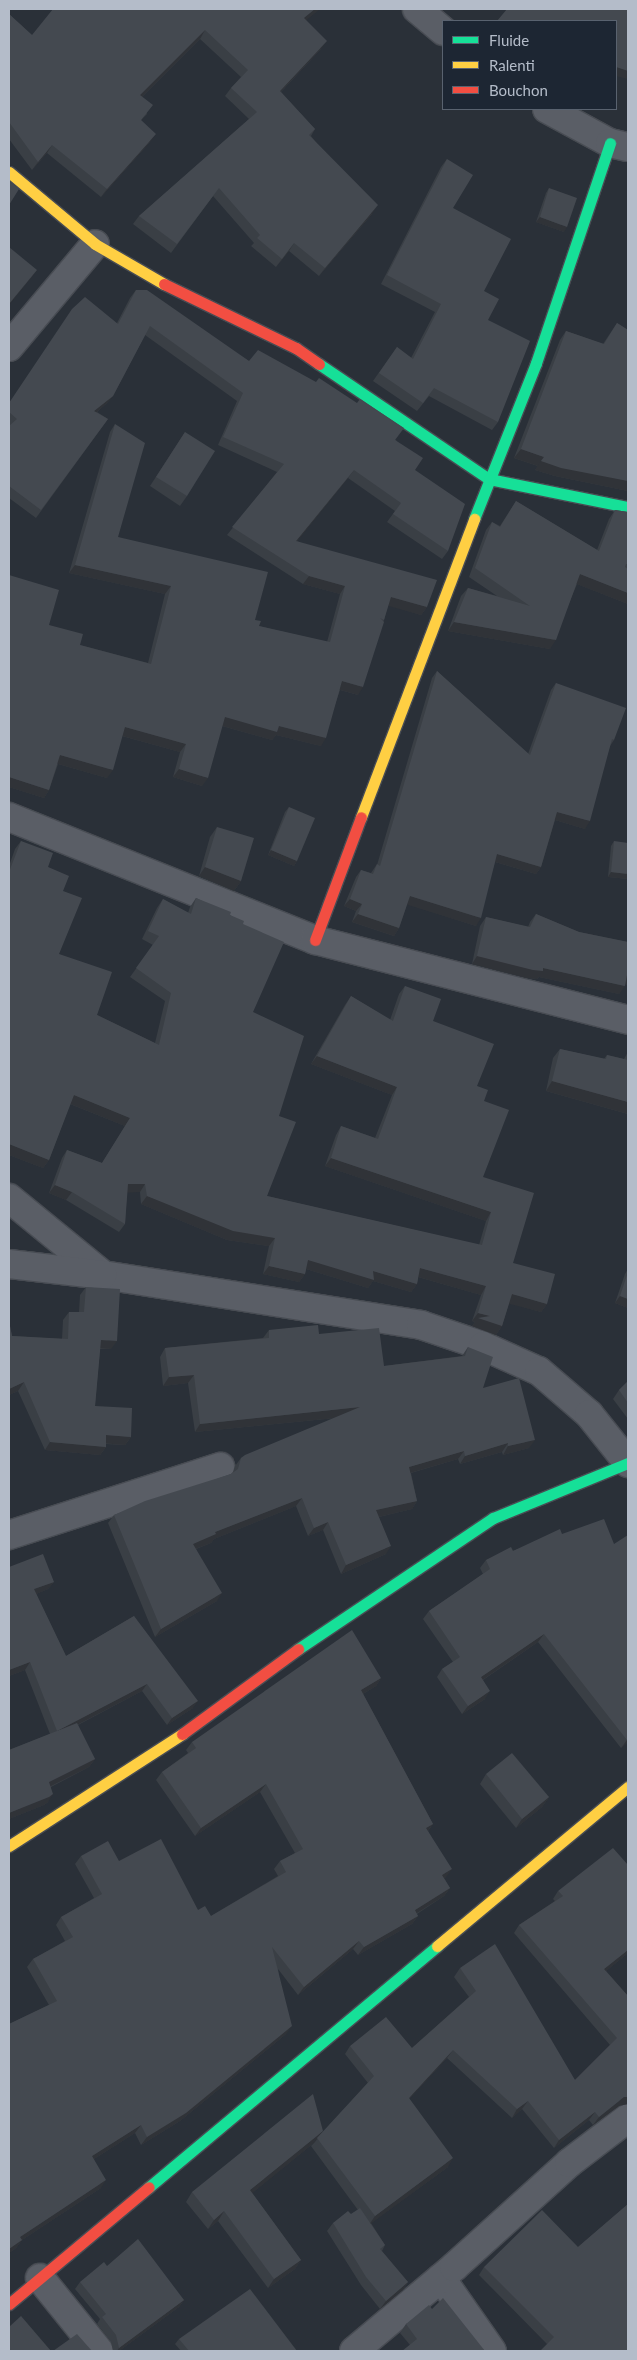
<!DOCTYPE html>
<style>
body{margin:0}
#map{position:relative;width:637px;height:2360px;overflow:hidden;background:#2a3038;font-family:Lato,sans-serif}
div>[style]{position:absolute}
.roads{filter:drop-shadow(1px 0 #484c53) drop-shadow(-1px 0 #484c53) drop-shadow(0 1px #484c53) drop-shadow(0 -1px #484c53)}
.street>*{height:28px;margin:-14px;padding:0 14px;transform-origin:14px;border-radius:14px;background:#5a5e66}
.fast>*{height:11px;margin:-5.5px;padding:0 5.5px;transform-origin:5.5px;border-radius:5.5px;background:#16e098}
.slow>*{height:11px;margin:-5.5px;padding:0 5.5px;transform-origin:5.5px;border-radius:5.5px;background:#ffcf43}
.jam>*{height:11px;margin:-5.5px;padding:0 5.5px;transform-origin:5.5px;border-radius:5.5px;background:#f24e42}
.wall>*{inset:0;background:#3a3f45}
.shaded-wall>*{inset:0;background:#303338}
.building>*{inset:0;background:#444950}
span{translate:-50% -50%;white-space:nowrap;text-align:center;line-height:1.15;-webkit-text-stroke:4.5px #1d2633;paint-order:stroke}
.frame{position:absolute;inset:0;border:10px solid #b4bcc9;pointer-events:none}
.legend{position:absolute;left:442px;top:20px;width:175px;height:90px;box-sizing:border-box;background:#1d2633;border:1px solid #59626f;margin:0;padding:6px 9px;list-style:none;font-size:15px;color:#b4bcc9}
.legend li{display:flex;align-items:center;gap:10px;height:25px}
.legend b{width:25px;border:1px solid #59626f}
</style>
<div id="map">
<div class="roads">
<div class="street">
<div style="left:417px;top:9px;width:34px;rotate:40deg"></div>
<div style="left:547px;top:109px;width:72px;rotate:28.4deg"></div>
<div style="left:610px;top:143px;width:18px;rotate:13deg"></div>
<div style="left:9px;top:347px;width:134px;rotate:-50.1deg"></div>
<div style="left:9px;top:817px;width:330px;rotate:21.9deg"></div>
<div style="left:315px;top:940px;width:323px;rotate:14.3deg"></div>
<div style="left:9px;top:1198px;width:122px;rotate:39.3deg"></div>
<div style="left:103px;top:1275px;width:322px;rotate:8.9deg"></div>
<div style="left:421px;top:1325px;width:65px;rotate:18.7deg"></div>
<div style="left:483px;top:1346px;width:61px;rotate:24.1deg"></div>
<div style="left:539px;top:1371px;width:66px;rotate:40.7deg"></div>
<div style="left:589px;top:1414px;width:63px;rotate:51.5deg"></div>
<div style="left:9px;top:1264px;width:94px;rotate:6.7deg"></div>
<div style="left:9px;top:1535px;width:222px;rotate:-17.9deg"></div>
<div style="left:40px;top:2278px;width:94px;rotate:51.1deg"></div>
<div style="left:441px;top:2278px;width:89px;rotate:55.1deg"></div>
<div style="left:354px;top:2351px;width:131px;rotate:-40deg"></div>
<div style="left:454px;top:2267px;width:155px;rotate:-42.1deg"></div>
<div style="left:569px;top:2163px;width:74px;rotate:-37.3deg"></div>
</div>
<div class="fast">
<div style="left:319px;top:364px;width:205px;rotate:34.1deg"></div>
<div style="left:489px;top:479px;width:142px;rotate:11.4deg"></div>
<div style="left:474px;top:519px;width:168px;rotate:-68.3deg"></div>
<div style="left:536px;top:363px;width:232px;rotate:-71.4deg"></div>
<div style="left:298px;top:1649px;width:235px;rotate:-33.9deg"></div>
<div style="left:493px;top:1518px;width:146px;rotate:-22.2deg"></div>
<div style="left:149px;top:2187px;width:376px;rotate:-39.9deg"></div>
</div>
<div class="slow">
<div style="left:9px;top:172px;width:112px;rotate:39.9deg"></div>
<div style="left:95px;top:244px;width:80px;rotate:30.1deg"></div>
<div style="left:361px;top:817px;width:319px;rotate:-69.2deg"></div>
<div style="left:9px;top:1846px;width:206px;rotate:-32.9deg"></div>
<div style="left:437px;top:1946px;width:249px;rotate:-39.8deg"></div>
</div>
<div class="jam">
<div style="left:164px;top:284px;width:147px;rotate:25.9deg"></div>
<div style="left:296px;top:348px;width:28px;rotate:35deg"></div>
<div style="left:315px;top:940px;width:131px;rotate:-69.5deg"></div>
<div style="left:182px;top:1734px;width:144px;rotate:-36.2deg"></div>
<div style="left:9px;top:2304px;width:182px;rotate:-39.9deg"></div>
</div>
</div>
<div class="wall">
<div style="clip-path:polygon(9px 14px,32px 35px,306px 20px,321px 49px,281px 92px,315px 129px,311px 136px,372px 214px,319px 276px,289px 251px,276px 267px,251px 246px,254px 243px,213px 196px,171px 253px,133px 224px,139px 216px,249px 119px,225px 96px,231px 88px,241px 77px,200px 39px,142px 97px,147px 114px,141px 120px,150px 142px,101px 197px,47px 153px,32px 170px,9px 139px)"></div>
<div style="clip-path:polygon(447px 159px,453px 208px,484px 291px,488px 320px,498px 422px,492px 430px,429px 396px,417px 411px,373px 381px,397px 347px,411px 358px,435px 312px,381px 284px,441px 167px)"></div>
<div style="clip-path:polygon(549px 188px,564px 232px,536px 222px,546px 193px)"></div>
<div style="clip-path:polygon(136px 290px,249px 361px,396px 440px,415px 470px,448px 551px,442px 559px,387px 522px,395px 511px,348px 478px,297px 541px,427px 607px,421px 615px,388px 605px,384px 620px,358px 695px,340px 690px,321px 746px,276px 735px,272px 740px,222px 726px,202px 786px,173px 777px,180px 752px,122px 736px,107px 778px,58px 764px,49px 790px,44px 798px,9px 787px,9px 575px,49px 625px,80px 645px,148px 663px,165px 594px,69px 573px,110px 432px,115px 424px,118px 537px,255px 620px,259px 626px,327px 642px,340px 594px,303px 584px,227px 535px,277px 472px,218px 445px,237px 401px,145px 335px,113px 396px,107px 403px,97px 412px,108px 419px,36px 518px,9px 498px,9px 426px,10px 425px,9px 424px,9px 402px,117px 323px,130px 298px)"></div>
<div style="clip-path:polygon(617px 323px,628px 330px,628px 491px,555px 476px,535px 470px,538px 466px,514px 458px,560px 340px,566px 331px,603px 344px)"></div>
<div style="clip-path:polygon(185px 432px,187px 496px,180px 506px,150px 486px)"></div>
<div style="clip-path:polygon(516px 501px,597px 550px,609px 519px,615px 510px,628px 512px,628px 604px,577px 584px,550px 649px,448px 631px,461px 596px,468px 588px,497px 596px,469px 577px,486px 530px,492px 522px,500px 526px)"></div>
<div style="clip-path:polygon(437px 671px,528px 754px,551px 690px,556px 683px,614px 740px,610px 746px,585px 829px,555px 820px,541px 867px,536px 874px,495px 862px,476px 926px,407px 904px,399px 928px,394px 936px,352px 922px,356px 911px,344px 906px,356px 877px,361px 870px,371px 873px,377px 864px,377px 865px,432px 678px)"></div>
<div style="clip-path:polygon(289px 807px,297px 861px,294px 866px,268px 855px,285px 812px)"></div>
<div style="clip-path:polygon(217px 827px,241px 881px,234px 891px,199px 876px,210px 837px)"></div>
<div style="clip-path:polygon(21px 841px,48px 867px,63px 891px,59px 954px,97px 1015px,155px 1043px,165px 1001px,130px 977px,153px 945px,142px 939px,157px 908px,163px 899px,188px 913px,190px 907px,196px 898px,230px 915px,243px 924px,253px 1012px,279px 1116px,267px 1196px,479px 1245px,486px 1221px,325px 1166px,336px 1135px,341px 1126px,375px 1138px,392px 1095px,311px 1064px,345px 1005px,351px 996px,390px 1020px,399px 994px,405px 986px,433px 1021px,477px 1086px,484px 1101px,483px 1177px,513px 1263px,547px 1304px,541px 1312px,509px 1303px,502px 1326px,496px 1335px,472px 1326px,475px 1322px,472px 1321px,481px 1295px,418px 1277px,417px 1284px,411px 1292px,373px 1281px,368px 1288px,306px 1269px,305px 1274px,299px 1282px,263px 1274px,269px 1246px,227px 1240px,141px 1204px,140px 1192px,127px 1192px,125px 1224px,119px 1232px,66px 1200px,49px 1193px,62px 1158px,67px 1150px,102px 1163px,125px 1126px,70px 1104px,49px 1160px,43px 1168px,9px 1155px,9px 866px,15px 849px)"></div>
<div style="clip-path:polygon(614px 841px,628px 879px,608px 877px,611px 846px)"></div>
<div style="clip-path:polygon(536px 914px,579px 932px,628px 942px,628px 985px,625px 984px,619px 994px,539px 977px,537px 979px,527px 978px,472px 964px,480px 926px,486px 917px,528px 927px,530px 922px)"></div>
<div style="clip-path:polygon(560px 1049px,604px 1059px,607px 1055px,624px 1059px,628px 1052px,628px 1114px,546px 1091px,553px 1058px)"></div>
<div style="clip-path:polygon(628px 1269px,628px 1308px,615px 1303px,625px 1274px)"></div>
<div style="clip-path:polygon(86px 1287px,111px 1349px,100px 1349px,95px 1406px,131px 1437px,125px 1445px,106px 1444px,106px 1447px,100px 1455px,45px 1450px,18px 1391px,9px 1395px,9px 1321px,12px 1336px,62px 1339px,63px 1320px,69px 1312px,79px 1312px,80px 1295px)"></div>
<div style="clip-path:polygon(269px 1330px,319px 1334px,384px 1366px,462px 1356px,468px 1347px,483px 1388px,529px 1448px,503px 1455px,502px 1452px,460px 1464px,458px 1459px,411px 1473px,417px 1501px,412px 1509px,379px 1517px,386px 1554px,341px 1574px,323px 1530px,308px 1536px,296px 1506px,214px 1539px,211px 1543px,196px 1549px,217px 1601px,155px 1637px,108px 1523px,114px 1515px,231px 1474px,233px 1472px,235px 1466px,241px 1458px,336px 1418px,195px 1432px,188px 1383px,163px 1386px,160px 1357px,165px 1348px,263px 1338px)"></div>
<div style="clip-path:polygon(628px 1381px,628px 1419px,613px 1399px,619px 1390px)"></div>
<div style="clip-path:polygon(562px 1534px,614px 1544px,628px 1742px,621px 1748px,538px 1642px,483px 1680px,485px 1699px,462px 1714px,437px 1677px,442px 1669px,453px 1662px,423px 1619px,429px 1611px,483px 1574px,480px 1568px,486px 1560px)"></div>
<div style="clip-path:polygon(9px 1567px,54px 1582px,48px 1589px,36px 1594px,66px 1656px,134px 1616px,193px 1708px,167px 1725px,142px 1691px,78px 1725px,95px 1759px,89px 1767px,51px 1787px,48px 1802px,44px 1805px,9px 1819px,9px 1750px,50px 1734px,25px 1670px,9px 1676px)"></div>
<div style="clip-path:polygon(381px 1678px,376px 1686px,363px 1694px,433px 1824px,428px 1831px,446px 1877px,444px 1878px,450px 1888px,444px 1896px,417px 1914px,418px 1916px,412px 1924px,358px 1955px,353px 1949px,298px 1995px,278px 1969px,286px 2034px,180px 2121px,141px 2145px,135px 2133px,94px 2159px,101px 2188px,22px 2240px,16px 2248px,9px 2253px,9px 2024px,49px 2005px,27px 1967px,33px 1959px,65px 1941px,56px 1925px,61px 1917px,94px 1898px,75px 1864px,81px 1856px,119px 1861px,198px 1910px,211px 1916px,278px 1876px,274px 1869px,280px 1861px,295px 1853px,260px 1792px,195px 1836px,156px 1780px,162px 1772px,188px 1753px,186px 1750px,192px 1742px)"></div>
<div style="clip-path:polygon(486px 1774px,549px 1797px,542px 1807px,516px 1828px,480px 1784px)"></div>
<div style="clip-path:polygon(558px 1891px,628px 1953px,606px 1971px,628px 1996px,619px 2106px,593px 2125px,589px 2120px,554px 2148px,522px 2109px,512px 2118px,447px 2058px,409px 2099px,448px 2167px,371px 2223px,385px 2245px,382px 2251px,408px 2282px,403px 2290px,380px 2309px,361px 2285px,327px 2231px,333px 2223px,351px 2214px,358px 2210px,311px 2146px,315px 2142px,252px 2193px,301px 2260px,295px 2269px,268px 2288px,218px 2221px,208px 2229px,186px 2202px,192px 2192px,322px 2133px,368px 2083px,345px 2054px,350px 2046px,412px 2048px,469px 1997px,454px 1977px,460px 1968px,575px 2080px,610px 2045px,514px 1933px,519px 1925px,555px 1901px,553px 1899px)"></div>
<div style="clip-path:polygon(628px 2204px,628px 2309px,547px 2344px,479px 2275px,484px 2267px,578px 2247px)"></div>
<div style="clip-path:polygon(107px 2266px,184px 2300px,179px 2307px,119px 2351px,113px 2351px,111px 2342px,97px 2324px,100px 2319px,75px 2289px,80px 2282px)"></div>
<div style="clip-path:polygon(432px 2309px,485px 2351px,410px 2345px,400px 2333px,406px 2324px)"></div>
<div style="clip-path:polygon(179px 2339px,297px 2351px,181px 2351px,175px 2344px)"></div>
</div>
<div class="shaded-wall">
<div style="clip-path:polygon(315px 9px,320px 9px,298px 27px,304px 18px)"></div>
<div style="clip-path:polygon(205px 30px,200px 39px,135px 104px,140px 95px)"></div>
<div style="clip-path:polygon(327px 41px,321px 49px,274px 99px,280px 91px)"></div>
<div style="clip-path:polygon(616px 67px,628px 71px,628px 79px,616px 76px)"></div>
<div style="clip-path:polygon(156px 134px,150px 142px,101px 197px,107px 189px)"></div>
<div style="clip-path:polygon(52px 145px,47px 153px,32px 170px,38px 162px)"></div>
<div style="clip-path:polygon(378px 205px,372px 214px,319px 276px,325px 268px)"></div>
<div style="clip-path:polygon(540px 217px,567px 227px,564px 232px,536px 222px)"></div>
<div style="clip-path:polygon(294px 243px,289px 251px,276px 267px)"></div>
<div style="clip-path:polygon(37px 270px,32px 277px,9px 305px,9px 304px)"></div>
<div style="clip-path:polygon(113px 396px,107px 403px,89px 419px,94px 411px)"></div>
<div style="clip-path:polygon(521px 449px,544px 457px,538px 466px,514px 458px)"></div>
<div style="clip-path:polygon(541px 461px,628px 481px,628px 491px,555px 476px,535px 470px)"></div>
<div style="clip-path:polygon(354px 470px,348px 478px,291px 549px,296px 541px)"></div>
<div style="clip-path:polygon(75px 565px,171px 586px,165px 594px,69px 573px)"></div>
<div style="clip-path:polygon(580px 574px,628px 593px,628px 604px,574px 583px)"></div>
<div style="clip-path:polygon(309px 576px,345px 586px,340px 594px,303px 584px)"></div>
<div style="clip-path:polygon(391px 597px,427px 607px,421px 615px,385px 605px)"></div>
<div style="clip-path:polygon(454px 622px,556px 640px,550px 649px,448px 631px)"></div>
<div style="clip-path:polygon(342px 681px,363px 687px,358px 695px,337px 689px)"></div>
<div style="clip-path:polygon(225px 717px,279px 726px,326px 738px,321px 746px,276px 735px,272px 740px,219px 725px)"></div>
<div style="clip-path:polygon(125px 727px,186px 744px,180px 752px,119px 735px)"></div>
<div style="clip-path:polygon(60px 755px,113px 770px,107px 778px,55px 763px)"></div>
<div style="clip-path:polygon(179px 769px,208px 778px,202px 786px,173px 777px)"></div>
<div style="clip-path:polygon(9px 777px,49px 790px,44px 798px,9px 787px)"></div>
<div style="clip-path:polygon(557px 812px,590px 821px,585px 829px,552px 819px)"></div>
<div style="clip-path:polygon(271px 850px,297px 861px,294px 866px,268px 855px)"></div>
<div style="clip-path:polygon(497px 854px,541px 867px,536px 874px,492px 861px)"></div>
<div style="clip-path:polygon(205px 867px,241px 881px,234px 891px,199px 876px)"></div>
<div style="clip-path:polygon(611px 872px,628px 874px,628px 879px,608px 877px)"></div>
<div style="clip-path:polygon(410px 896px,481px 918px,476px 926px,405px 904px)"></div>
<div style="clip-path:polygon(350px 899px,362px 904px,356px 911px,344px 906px)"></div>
<div style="clip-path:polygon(358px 914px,399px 928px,394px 936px,352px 922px)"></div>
<div style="clip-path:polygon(477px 956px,543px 968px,625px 986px,619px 994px,539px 977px,537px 979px,527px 978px,472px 964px)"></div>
<div style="clip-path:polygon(627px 975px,628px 975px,628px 985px,621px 983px)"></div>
<div style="clip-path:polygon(317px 1056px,397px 1087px,392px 1095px,311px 1064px)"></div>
<div style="clip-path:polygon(552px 1081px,628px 1102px,628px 1114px,546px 1091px)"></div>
<div style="clip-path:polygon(74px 1095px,130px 1118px,125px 1126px,68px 1103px)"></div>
<div style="clip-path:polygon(9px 1144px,49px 1160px,43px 1168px,9px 1155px)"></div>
<div style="clip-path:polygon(331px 1158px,491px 1212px,486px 1221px,325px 1166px)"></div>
<div style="clip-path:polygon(128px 1184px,145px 1184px,140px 1192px,122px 1193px)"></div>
<div style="clip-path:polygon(55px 1185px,72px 1192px,66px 1200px,49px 1193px)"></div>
<div style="clip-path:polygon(147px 1196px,275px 1238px,269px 1246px,227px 1240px,141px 1204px)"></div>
<div style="clip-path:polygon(308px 1260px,373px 1271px,417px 1284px,411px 1292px,373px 1281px,368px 1288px,303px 1268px)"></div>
<div style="clip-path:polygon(269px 1266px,305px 1274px,299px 1282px,263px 1274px)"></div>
<div style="clip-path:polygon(420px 1268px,486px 1286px,481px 1295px,415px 1276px)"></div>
<div style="clip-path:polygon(512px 1294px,547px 1304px,541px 1312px,506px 1303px)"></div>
<div style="clip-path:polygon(620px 1296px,628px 1299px,628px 1308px,615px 1303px)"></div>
<div style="clip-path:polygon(478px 1313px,490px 1316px,502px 1326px,496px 1335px,472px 1326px,475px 1322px,472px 1321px)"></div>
<div style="clip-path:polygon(101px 1340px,117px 1341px,111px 1349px,95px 1348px)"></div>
<div style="clip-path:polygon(194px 1375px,188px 1383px,163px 1386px,169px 1377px)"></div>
<div style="clip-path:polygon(24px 1382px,18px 1391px,9px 1395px,9px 1389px)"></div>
<div style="clip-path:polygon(360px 1407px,355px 1416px,195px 1432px,200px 1424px)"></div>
<div style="clip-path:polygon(106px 1435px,131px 1437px,125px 1445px,100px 1443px)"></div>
<div style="clip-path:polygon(535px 1440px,529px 1448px,503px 1455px,508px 1446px)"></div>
<div style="clip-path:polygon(50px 1442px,106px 1447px,100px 1455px,45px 1450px)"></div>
<div style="clip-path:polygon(508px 1443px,502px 1452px,460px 1464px,465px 1456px)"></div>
<div style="clip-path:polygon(464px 1451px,458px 1459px,403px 1475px,409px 1467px)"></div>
<div style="clip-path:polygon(302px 1498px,296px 1506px,214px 1539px,211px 1543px,187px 1552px,193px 1544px,215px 1532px)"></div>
<div style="clip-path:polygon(417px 1501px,412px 1509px,370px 1519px,376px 1510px)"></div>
<div style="clip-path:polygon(328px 1522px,323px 1530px,308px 1536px,314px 1528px)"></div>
<div style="clip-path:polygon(391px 1546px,386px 1554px,341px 1574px,346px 1565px)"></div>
<div style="clip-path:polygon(54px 1582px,48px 1589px,29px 1597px,34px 1589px)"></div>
<div style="clip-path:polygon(222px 1593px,217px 1601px,155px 1637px,161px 1629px)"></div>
<div style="clip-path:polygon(544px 1634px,538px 1642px,475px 1685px,481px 1677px)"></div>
<div style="clip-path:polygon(30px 1662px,25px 1670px,9px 1676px,9px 1670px)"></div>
<div style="clip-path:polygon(381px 1678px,376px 1686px,356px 1698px,361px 1690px)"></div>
<div style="clip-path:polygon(147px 1684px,142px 1691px,52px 1738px,57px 1731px)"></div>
<div style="clip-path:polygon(490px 1691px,485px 1699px,462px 1714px,468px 1706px)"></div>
<div style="clip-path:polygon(198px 1701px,193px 1708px,167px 1725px,172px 1718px)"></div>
<div style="clip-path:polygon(628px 1738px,628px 1742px,621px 1748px,627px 1740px)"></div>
<div style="clip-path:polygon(95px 1759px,89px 1767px,43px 1790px,49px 1782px)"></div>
<div style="clip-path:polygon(266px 1784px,260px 1792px,195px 1836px,201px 1828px)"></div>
<div style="clip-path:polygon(53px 1794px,48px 1802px,44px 1805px,9px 1819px,9px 1813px)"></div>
<div style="clip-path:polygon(549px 1797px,542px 1807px,516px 1828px,522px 1819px)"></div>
<div style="clip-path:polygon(433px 1824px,427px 1832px,426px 1828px)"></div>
<div style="clip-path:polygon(452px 1869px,446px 1877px,436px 1883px,442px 1875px)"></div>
<div style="clip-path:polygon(450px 1888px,444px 1896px,409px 1918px,415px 1910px)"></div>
<div style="clip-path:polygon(418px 1916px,412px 1924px,358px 1955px,364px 1947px)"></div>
<div style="clip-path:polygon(359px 1941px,353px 1949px,298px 1995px,304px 1987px)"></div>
<div style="clip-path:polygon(628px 1950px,628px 1953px,599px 1977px,604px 1969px)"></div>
<div style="clip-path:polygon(292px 2026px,286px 2034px,180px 2121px,141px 2145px,147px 2137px)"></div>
<div style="clip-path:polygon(453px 2050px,447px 2058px,403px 2106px,409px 2098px)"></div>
<div style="clip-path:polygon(624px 2097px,628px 2097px,628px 2104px,619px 2106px,593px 2125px,599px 2117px)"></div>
<div style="clip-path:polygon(528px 2101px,522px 2109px,512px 2118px,517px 2109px)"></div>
<div style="clip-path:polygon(595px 2112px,589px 2120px,554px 2148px,559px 2140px)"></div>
<div style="clip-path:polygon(141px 2125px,135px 2133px,86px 2164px,92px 2156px)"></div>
<div style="clip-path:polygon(323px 2131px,315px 2142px,244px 2200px,250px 2190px)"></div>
<div style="clip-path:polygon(453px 2158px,448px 2167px,369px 2225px,375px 2216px)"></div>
<div style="clip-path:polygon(106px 2180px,101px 2188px,22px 2240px,16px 2248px,9px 2253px,9px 2249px,20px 2237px)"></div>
<div style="clip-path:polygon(224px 2211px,218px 2221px,208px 2229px,214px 2220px)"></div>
<div style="clip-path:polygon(301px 2260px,295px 2269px,268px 2288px,274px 2279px)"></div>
<div style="clip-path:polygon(408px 2282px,403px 2290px,380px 2309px,386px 2301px)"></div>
<div style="clip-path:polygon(184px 2300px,179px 2307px,119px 2351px,117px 2351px,119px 2348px)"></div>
</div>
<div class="building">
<div style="clip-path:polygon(53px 9px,315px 9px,304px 18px,327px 41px,280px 91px,315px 129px,309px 135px,378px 205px,325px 268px,294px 243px,282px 259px,257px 238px,260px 235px,219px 188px,177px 244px,139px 216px,257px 112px,231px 88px,248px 70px,205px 30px,140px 95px,153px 105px,141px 120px,156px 134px,107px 189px,52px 145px,38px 162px,9px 122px,9px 14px,32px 35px)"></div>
<div style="clip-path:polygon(507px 9px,628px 9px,628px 71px,616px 67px,616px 21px,497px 21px)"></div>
<div style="clip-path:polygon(447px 159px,473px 175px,453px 208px,511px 239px,484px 291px,499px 299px,488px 320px,530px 341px,498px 422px,434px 388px,423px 403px,379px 373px,397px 347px,413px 359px,441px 304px,387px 275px)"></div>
<div style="clip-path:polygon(9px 181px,19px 189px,9px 205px)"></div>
<div style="clip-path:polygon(549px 188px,577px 198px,567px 227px,540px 217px)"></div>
<div style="clip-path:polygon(9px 247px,37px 270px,9px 304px)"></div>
<div style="clip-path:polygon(136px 290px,147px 290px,249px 361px,258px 350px,316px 382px,319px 378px,357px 403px,360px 399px,404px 428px,395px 440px,423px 458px,415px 470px,465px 504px,448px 551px,393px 514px,401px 503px,354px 470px,296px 541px,437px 580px,427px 607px,391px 597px,384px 620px,380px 618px,384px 622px,363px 687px,342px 681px,326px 738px,279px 726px,277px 732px,225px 717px,208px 778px,179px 769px,186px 744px,125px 727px,113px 770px,60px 755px,49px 790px,9px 777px,9px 575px,59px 590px,49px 625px,83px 634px,80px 645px,151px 664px,171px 586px,75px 565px,115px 424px,145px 443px,118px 537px,268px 572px,255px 620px,261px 621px,259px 626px,330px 642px,345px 586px,309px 576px,232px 527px,284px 464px,223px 437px,243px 393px,150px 326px,113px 396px,94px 411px,108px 419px,41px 510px,9px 486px,9px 426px,17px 419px,9px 412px,9px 403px,72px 309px,85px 297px,118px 324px)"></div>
<div style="clip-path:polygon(617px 323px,628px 330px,628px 481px,561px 468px,541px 461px,544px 457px,521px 449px,566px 331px,604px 344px)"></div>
<div style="clip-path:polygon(185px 432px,215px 451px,187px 496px,156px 477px)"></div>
<div style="clip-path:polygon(516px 501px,599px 551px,615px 510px,628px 512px,628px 564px,626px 564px,625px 567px,628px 569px,628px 593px,580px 574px,556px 640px,454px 622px,468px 588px,530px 606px,475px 568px,492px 522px,500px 527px)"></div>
<div style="clip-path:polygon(437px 671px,530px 755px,556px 683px,626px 708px,614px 740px,612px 739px,590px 821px,557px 812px,541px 867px,497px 854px,481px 918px,410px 896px,399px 928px,358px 914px,362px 904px,350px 899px,361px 870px,373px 874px,377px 864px,380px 866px)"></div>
<div style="clip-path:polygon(289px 807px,315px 818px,297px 861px,271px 850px)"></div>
<div style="clip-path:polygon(217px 827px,254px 838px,241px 881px,205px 867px)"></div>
<div style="clip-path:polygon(21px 841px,53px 853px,48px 867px,69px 876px,63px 891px,82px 898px,59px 954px,112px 972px,97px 1015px,159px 1045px,171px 993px,136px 968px,159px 936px,148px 931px,163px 899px,191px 914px,196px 898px,231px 912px,230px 915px,244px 921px,243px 924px,284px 942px,253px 1012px,304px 1036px,279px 1116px,296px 1122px,267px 1196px,482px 1245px,491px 1212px,331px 1158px,341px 1126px,378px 1139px,397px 1087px,317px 1056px,351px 996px,393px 1021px,405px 986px,441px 999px,433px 1021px,494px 1044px,477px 1086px,488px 1090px,484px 1101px,509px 1110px,483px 1177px,534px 1193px,513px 1263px,555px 1274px,547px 1304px,512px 1294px,502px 1326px,478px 1318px,490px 1316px,478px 1313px,486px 1286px,420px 1268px,417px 1284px,373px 1271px,374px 1280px,308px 1260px,305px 1274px,269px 1266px,275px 1238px,233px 1231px,147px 1196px,145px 1184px,128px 1184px,125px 1224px,72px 1192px,55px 1185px,67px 1150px,102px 1163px,130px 1118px,74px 1095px,49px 1160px,9px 1144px,9px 872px)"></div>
<div style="clip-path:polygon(614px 841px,628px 843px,628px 874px,611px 872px)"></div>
<div style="clip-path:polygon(536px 914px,579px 932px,628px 942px,628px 975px,627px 975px,625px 986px,543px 968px,543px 971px,533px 970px,477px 956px,486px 917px,530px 927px)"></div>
<div style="clip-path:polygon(560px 1049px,606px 1059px,607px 1055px,628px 1060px,628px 1059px,628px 1102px,552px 1081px)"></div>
<div style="clip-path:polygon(628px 1272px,628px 1299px,620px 1296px)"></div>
<div style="clip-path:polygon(86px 1287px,120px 1289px,117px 1341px,101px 1340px,95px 1406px,132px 1408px,131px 1437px,106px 1435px,106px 1447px,50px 1442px,24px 1382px,9px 1389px,9px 1321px,12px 1336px,68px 1339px,69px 1312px,84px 1312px)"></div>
<div style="clip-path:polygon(318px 1325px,319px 1334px,379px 1328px,384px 1366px,465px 1356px,468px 1347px,493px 1357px,483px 1388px,519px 1378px,535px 1440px,508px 1446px,508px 1443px,465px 1456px,464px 1451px,409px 1467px,417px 1501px,376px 1510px,391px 1546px,346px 1565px,328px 1522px,314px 1528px,302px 1498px,215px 1532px,216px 1534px,193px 1544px,222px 1593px,161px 1629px,114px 1515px,145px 1501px,231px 1474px,238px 1469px,241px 1458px,245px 1455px,360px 1407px,200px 1424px,194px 1375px,169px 1377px,165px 1348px,269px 1338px,269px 1330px)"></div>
<div style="clip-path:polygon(628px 1381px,628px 1403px,619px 1390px)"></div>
<div style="clip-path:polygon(604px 1519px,614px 1544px,628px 1535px,628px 1738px,627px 1740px,544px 1634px,481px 1677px,490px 1691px,468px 1706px,442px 1669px,460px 1657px,429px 1611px,490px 1569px,486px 1560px,511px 1547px,513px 1551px,560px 1529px,562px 1534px)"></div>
<div style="clip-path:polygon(43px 1554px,54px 1582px,34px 1589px,66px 1656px,134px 1616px,198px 1701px,172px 1718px,147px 1684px,57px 1731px,30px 1662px,9px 1670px,9px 1567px)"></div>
<div style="clip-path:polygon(352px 1630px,381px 1678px,361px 1690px,433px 1824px,426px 1828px,452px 1869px,442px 1875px,450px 1888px,415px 1910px,418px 1916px,364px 1947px,359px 1941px,304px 1987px,272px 1947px,292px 2026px,186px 2113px,147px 2137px,141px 2125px,92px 2156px,106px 2180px,20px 2237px,22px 2240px,9px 2249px,9px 2024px,57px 2001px,33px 1959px,73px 1937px,61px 1917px,102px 1894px,81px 1856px,108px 1841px,119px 1861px,161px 1839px,198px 1910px,205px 1906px,211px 1916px,286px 1872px,280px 1861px,303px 1849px,266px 1784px,201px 1828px,162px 1772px,196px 1748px,192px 1742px)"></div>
<div style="clip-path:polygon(77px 1723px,95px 1759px,49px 1782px,53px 1794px,49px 1797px,9px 1813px,9px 1750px)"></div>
<div style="clip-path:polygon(512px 1753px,549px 1797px,522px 1819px,486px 1774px)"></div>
<div style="clip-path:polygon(613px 1848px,628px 1865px,628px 1950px,604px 1969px,628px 1996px,628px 2097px,624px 2097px,599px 2117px,595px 2112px,559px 2140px,528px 2101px,517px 2109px,453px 2050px,409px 2098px,453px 2158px,375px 2216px,317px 2138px,374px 2076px,350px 2046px,386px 2017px,412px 2048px,476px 1991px,460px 1968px,495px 1944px,575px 2080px,617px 2038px,519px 1925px,563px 1896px,558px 1891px)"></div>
<div style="clip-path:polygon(313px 2094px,323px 2131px,250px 2190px,301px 2260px,274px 2279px,224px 2211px,214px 2220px,192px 2192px)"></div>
<div style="clip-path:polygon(628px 2204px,628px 2307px,627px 2308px,628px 2309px,628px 2351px,540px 2351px,554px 2337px,484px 2267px,542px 2210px,578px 2247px)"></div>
<div style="clip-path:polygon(360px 2208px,385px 2245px,380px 2249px,408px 2282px,386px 2301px,366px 2277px,333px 2223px,348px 2211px,351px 2214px)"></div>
<div style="clip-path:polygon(138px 2239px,184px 2300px,119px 2348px,116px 2335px,102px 2317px,106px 2314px,80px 2282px,104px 2262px,107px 2266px)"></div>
<div style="clip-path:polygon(250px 2289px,297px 2351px,189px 2351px,179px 2339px)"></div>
<div style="clip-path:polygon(443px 2298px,485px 2351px,402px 2351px,417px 2339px,406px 2324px,429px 2305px,432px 2309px)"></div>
<div style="clip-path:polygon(21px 2316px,51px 2351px,9px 2351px,9px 2327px)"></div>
<div style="clip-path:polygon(77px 2334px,92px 2351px,53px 2351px)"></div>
</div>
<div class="frame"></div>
<ul class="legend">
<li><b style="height:6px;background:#16e098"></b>Fluide</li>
<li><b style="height:6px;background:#ffcf43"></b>Ralenti</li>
<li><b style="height:6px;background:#f24e42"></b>Bouchon</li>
</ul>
</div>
